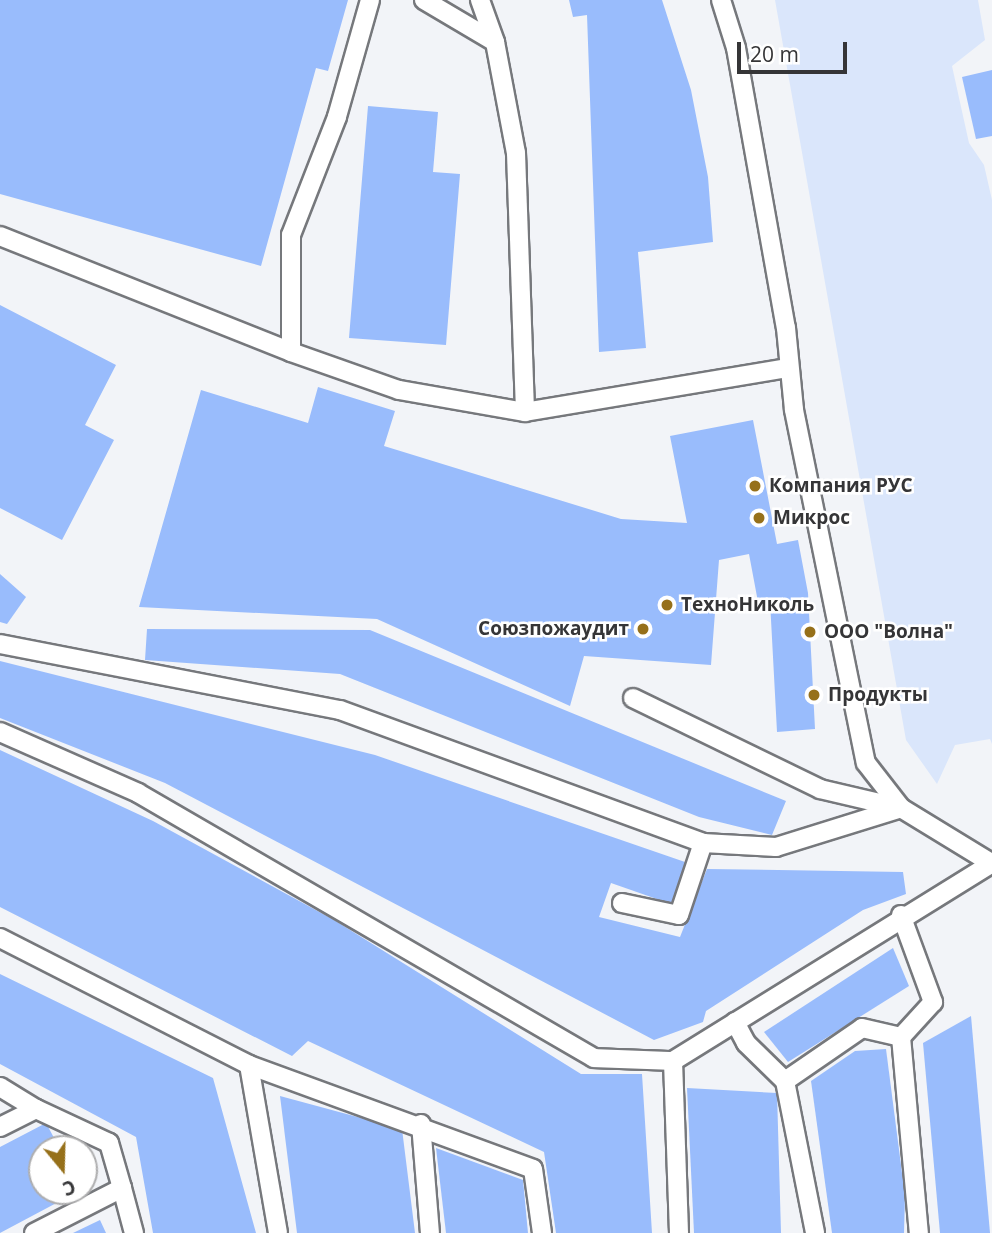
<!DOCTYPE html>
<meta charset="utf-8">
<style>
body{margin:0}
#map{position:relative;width:992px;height:1233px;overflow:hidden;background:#f2f4f8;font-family:"Open Sans",sans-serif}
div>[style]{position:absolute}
.green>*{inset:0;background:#dae6fb}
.building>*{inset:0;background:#99bcfc}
.roads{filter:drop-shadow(2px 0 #76787c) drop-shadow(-2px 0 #76787c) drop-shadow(0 2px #76787c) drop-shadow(0 -2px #76787c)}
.lane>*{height:18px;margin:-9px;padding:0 9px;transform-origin:9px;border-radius:9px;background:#fff}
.dots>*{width:19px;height:19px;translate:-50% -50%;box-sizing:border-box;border:4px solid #fff;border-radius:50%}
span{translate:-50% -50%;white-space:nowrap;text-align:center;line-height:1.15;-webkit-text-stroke:5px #fff;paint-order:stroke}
.poi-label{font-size:19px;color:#353537;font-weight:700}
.left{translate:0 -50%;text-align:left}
.right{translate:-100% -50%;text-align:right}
.north{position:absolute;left:28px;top:1135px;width:70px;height:70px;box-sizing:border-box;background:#fff;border:2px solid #aeaeaf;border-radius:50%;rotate:161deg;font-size:19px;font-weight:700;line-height:28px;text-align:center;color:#353537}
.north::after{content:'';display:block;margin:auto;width:24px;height:32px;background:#96701a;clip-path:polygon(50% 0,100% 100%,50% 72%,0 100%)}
.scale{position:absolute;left:737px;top:42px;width:110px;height:32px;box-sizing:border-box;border:4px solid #353537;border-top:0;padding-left:9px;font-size:21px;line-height:24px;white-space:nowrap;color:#353537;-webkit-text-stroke:5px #fff;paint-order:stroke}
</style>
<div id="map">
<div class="green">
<div style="clip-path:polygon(775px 0,978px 0,985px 40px,952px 66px,969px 143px,984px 165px,992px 200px,992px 744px,990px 739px,955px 745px,937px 784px,906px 740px)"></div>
</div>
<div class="building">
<div style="clip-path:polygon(0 0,348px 0,328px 71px,316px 68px,261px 266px,0 194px)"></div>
<div style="clip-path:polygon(569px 0,662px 0,691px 90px,708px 177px,713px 242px,638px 252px,646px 348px,599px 352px,587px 15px,573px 17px)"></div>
<div style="clip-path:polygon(992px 70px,992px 136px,976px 139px,962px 77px)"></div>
<div style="clip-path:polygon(368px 106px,438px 112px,433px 172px,460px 174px,446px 345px,349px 338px)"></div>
<div style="clip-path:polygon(0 305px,116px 365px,85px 425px,114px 440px,62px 540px,0 508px)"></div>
<div style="clip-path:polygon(318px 387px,395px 411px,384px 446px,621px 519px,687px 523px,670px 436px,753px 420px,777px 544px,798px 540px,808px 593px,815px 729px,777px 732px,770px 601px,758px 602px,749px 554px,719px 560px,711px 665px,584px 656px,570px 706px,377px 619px,139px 607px,201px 390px,308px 423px)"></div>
<div style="clip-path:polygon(0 574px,26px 597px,7px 624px,0 622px)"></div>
<div style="clip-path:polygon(147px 629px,370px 630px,786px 801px,772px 835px,699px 817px,340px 674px,145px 660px)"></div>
<div style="clip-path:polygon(0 661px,375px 755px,685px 862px,674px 905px,611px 883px,599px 917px,680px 937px,707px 869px,903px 872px,906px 894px,863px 910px,706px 1011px,703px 1022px,654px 1040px,165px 783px,0 718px)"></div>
<div style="clip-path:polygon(0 750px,153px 821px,334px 920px,581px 1074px,642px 1074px,652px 1233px,556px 1233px,544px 1152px,308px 1041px,292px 1056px,0 907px)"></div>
<div style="clip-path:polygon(893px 948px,909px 986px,788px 1062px,764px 1032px)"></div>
<div style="clip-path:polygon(0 974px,213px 1078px,256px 1233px,153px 1233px,136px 1137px,0 1064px)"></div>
<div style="clip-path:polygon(971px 1016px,990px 1233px,940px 1233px,923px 1043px)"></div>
<div style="clip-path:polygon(886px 1049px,905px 1196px,904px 1233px,832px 1233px,811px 1081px,855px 1051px)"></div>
<div style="clip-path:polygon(687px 1088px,777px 1093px,781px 1233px,694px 1233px)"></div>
<div style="clip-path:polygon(280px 1096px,402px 1129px,415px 1233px,297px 1233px)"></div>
<div style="clip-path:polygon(46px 1123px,60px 1149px,42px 1149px,42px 1191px,79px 1191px,0 1233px,0 1147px)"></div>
<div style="clip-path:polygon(436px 1148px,523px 1180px,528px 1233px,446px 1233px)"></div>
<div style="clip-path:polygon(100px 1220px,106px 1233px,73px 1233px)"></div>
</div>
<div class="roads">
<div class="lane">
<div style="left:370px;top:0;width:122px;rotate:105.8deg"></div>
<div style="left:337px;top:117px;width:127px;rotate:111.3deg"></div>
<div style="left:291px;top:235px;width:117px;rotate:90deg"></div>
<div style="left:291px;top:352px;width:114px;rotate:19.4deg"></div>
<div style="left:399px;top:390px;width:128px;rotate:9.9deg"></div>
<div style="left:424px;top:0;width:82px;rotate:30.6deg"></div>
<div style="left:480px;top:0;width:45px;rotate:70.3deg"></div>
<div style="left:495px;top:42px;width:113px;rotate:79.3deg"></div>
<div style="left:516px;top:153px;width:259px;rotate:88deg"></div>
<div style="left:525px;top:412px;width:267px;rotate:-9.5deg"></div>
<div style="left:721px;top:0;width:50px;rotate:72.6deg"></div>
<div style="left:736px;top:48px;width:284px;rotate:79.9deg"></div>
<div style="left:786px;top:328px;width:82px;rotate:84.4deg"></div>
<div style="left:794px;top:410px;width:360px;rotate:78.5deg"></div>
<div style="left:866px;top:763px;width:57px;rotate:52.1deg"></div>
<div style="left:0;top:236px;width:313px;rotate:21.7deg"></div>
<div style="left:0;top:644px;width:346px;rotate:11deg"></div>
<div style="left:340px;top:710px;width:387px;rotate:20.1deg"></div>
<div style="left:703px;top:843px;width:73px;rotate:3.1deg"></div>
<div style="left:776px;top:847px;width:131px;rotate:-17.3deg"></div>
<div style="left:901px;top:808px;width:105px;rotate:31.4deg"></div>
<div style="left:633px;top:698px;width:208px;rotate:25.9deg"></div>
<div style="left:820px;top:789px;width:83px;rotate:13.2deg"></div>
<div style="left:0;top:732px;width:151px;rotate:23.8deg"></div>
<div style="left:138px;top:793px;width:527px;rotate:30.16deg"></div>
<div style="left:594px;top:1058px;width:79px;rotate:2.2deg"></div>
<div style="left:673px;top:1061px;width:375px;rotate:-31.8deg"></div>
<div style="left:622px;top:903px;width:58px;rotate:11.9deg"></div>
<div style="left:679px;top:915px;width:76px;rotate:-71.6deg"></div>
<div style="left:901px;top:915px;width:93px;rotate:69.8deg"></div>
<div style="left:933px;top:1002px;width:47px;rotate:132.4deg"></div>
<div style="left:901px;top:1037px;width:197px;rotate:84.8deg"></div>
<div style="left:0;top:938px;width:280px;rotate:27deg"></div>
<div style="left:249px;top:1065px;width:170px;rotate:80.2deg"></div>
<div style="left:735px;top:1022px;width:24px;rotate:62deg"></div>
<div style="left:746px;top:1043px;width:54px;rotate:44.3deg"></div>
<div style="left:785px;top:1081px;width:155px;rotate:78.8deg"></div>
<div style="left:673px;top:1061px;width:172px;rotate:88deg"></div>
<div style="left:249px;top:1065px;width:302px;rotate:20.1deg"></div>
<div style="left:533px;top:1169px;width:65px;rotate:82deg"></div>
<div style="left:785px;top:1081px;width:93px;rotate:-34.5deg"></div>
<div style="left:862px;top:1028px;width:40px;rotate:13deg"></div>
<div style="left:0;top:1087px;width:42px;rotate:31.4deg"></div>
<div style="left:36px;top:1109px;width:40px;rotate:153.4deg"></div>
<div style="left:421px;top:1124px;width:109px;rotate:85.3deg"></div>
<div style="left:122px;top:1188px;width:47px;rotate:75.1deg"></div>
<div style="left:34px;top:1233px;width:99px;rotate:-27.1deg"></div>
<div style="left:122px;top:1188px;width:47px;rotate:-106.1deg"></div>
<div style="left:109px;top:1143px;width:81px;rotate:-155deg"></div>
</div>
</div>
<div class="dots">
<div style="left:755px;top:486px;background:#96701a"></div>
<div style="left:759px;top:518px;background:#96701a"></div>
<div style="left:667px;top:605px;background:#96701a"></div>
<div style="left:643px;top:629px;background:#96701a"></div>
<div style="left:810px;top:632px;background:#96701a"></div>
<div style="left:814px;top:695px;background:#96701a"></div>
</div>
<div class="poi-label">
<span class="left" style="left:769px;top:486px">Компания РУС</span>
<span class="left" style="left:773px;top:518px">Микрос</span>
<span class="left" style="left:681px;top:605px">ТехноНиколь</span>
<span class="right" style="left:629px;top:629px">Союзпожаудит</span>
<span class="left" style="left:824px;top:632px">ООО "Волна"</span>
<span class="left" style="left:828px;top:695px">Продукты</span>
</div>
<div class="north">С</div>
<div class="scale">20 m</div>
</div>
